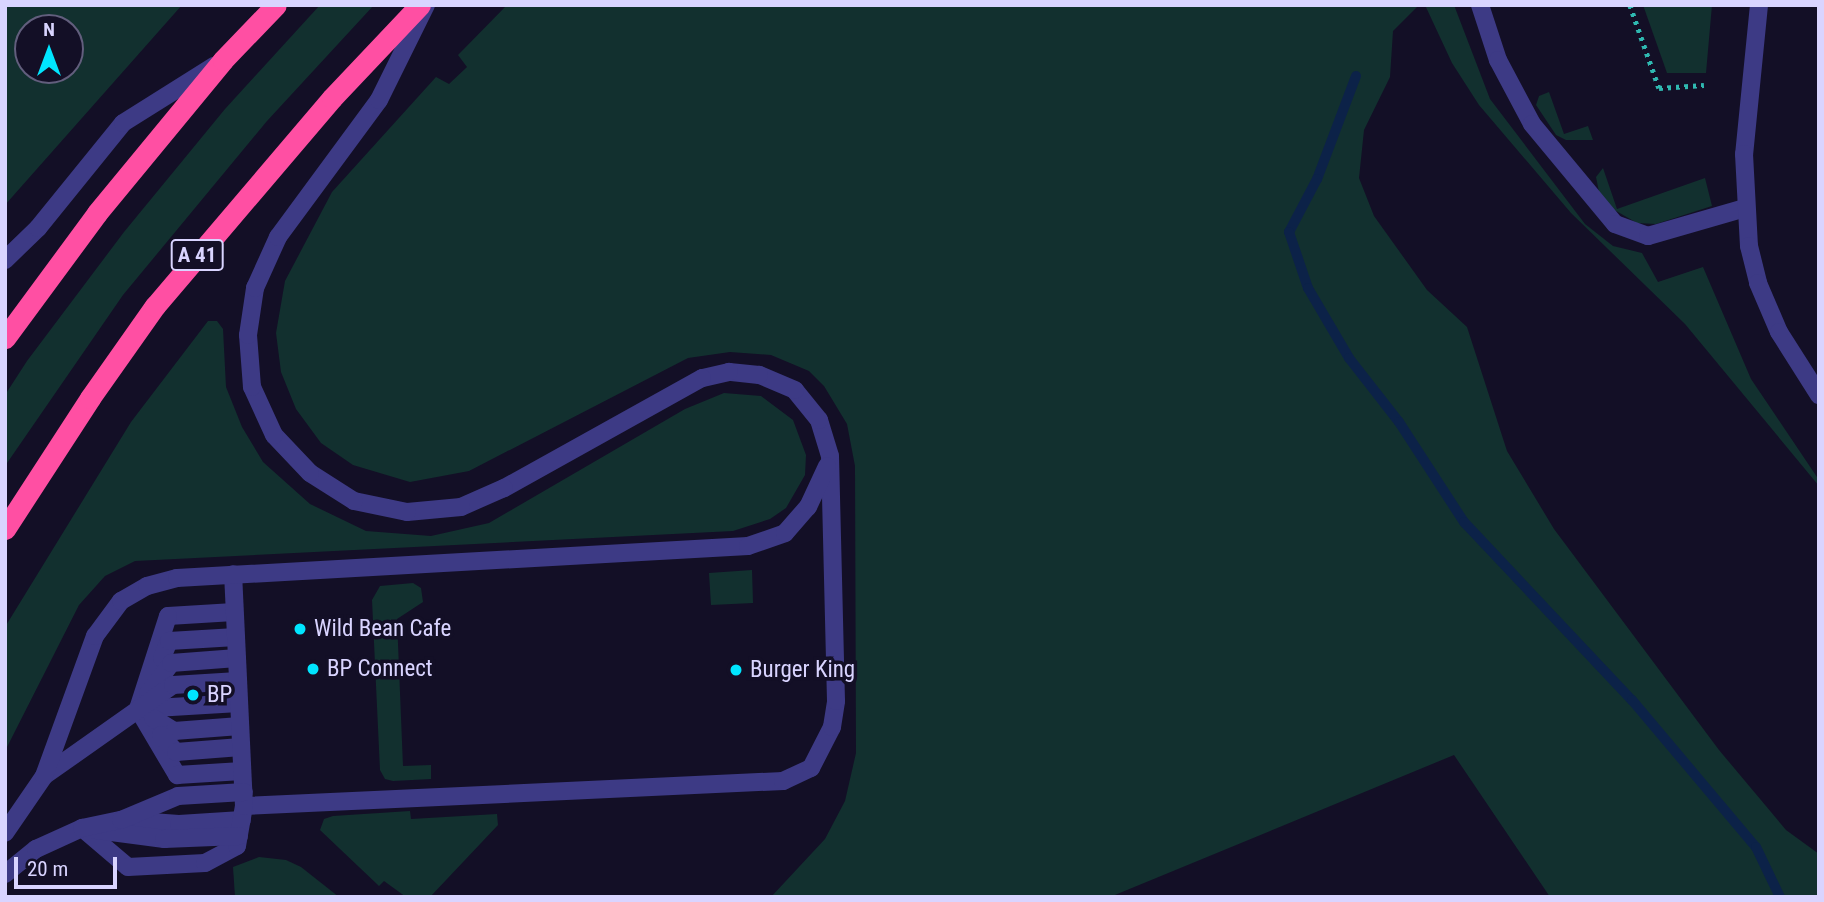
<!DOCTYPE html>
<style>
body{margin:0}
#map{position:relative;width:1824px;height:902px;overflow:hidden;background:#130f26;font-family:"Roboto Condensed",sans-serif}
div>[style]{position:absolute}
.green>*{inset:0;background:#12302f}
.stream>*{height:10px;margin:-5px;padding:0 5px;transform-origin:5px;border-radius:5px;background:#0c2248}
.path>*{height:4.5px;margin-top:-2.25px;transform-origin:0;background:repeating-linear-gradient(90deg,#2fb8b0 0 3.5px,transparent 0 8.5px)}
.lane>*{height:18px;margin:-9px;padding:0 9px;transform-origin:9px;border-radius:9px;background:#3d3a85}
.street>*{height:18px;margin:-9px;padding:0 9px;transform-origin:9px;border-radius:9px;background:#3d3a85}
.highway>*{height:21px;margin:-10.5px;padding:0 10.5px;transform-origin:10.5px;border-radius:10.5px;background:#ff4fa3}
.dots>*{width:19px;height:19px;translate:-50% -50%;box-sizing:border-box;border:4px solid #130f26;border-radius:50%}
span{translate:-50% -50%;white-space:nowrap;text-align:center;line-height:1.15;-webkit-text-stroke:7px #130f26;paint-order:stroke}
.shield-label span{padding:2px 5px;background:#130f26;border:2px solid;border-radius:5px;-webkit-text-stroke-width:0}
.shield-label{font-size:21px;color:#d9d4ff;font-weight:700}
.poi-label{font-size:23px;color:#d9d4ff}
.left{translate:0 -50%;text-align:left}
.frame{position:absolute;inset:0;border:7px solid #d9d4ff;pointer-events:none}
.north{position:absolute;left:14px;top:14px;width:70px;height:70px;box-sizing:border-box;background:#130f26;border:2px solid #625e7d;border-radius:50%;rotate:0deg;font-size:19px;font-weight:700;line-height:28px;text-align:center;color:#d9d4ff}
.north::after{content:'';display:block;margin:auto;width:24px;height:32px;background:#00e5ff;clip-path:polygon(50% 0,100% 100%,50% 72%,0 100%)}
.scale{position:absolute;left:14px;top:857px;width:103px;height:32px;box-sizing:border-box;border:4px solid #d9d4ff;border-top:0;padding-left:9px;font-size:21px;line-height:24px;white-space:nowrap;color:#d9d4ff;-webkit-text-stroke:5px #130f26;paint-order:stroke}
</style>
<div id="map">
<div class="green">
<div style="clip-path:polygon(evenodd,5px 5px,182px 5px,5px 205px,5px 5px,70px 28px,70px 70px,28px 70px,28px 28px,70px 28px)"></div>
<div style="clip-path:polygon(320px 5px,374px 5px,267px 121px,123px 295px,5px 466px,5px 395px,27px 361px,124px 232px,225px 109px)"></div>
<div style="clip-path:polygon(507px 5px,1419px 5px,1393px 31px,1390px 77px,1364px 130px,1359px 178px,1374px 216px,1427px 290px,1467px 327px,1507px 451px,1554px 529px,1719px 750px,1786px 830px,1819px 854px,1819px 897px,1550px 897px,1454px 755px,1110px 897px,771px 897px,825px 839px,845px 801px,856px 753px,855px 466px,847px 424px,824px 386px,809px 371px,771px 355px,730px 352px,688px 358px,469px 471px,410px 482px,353px 465px,321px 443px,296px 409px,281px 372px,276px 333px,285px 281px,332px 192px,436px 77px,449px 84px,467px 67px,458px 55px)"></div>
<div style="clip-path:polygon(1425px 5px,1454px 5px,1490px 99px,1585px 224px,1613px 246px,1642px 253px,1658px 282px,1703px 267px,1751px 379px,1819px 480px,1819px 486px,1685px 324px,1571px 213px,1479px 105px,1452px 63px)"></div>
<div style="clip-path:polygon(1643px 5px,1712px 5px,1706px 73px,1667px 73px)"></div>
<div style="clip-path:polygon(1549px 92px,1564px 134px,1588px 126px,1593px 140px,1566px 140px,1556px 135px,1536px 105px,1539px 96px)"></div>
<div style="clip-path:polygon(1603px 168px,1617px 209px,1705px 178px,1712px 206px,1656px 224px,1637px 223px,1611px 208px,1599px 192px,1596px 177px)"></div>
<div style="clip-path:polygon(208px 321px,217px 321px,223px 329px,226px 387px,242px 427px,263px 462px,310px 504px,366px 531px,431px 536px,489px 523px,685px 409px,724px 393px,761px 396px,793px 420px,806px 455px,805px 475px,786px 508px,770px 519px,733px 531px,135px 561px,105px 576px,79px 605px,5px 751px,5px 627px,131px 422px)"></div>
<div style="clip-path:polygon(752px 570px,753px 603px,711px 605px,709px 573px)"></div>
<div style="clip-path:polygon(413px 583px,421px 588px,423px 602px,397px 619px,403px 766px,431px 765px,431px 779px,393px 781px,385px 779px,380px 770px,372px 600px,380px 586px)"></div>
<div style="clip-path:polygon(410px 811px,411px 819px,497px 814px,498px 825px,430px 897px,406px 897px,384px 881px,379px 886px,320px 830px,324px 819px,333px 816px)"></div>
<div style="clip-path:polygon(259px 857px,286px 860px,301px 867px,339px 897px,235px 897px,233px 867px)"></div>
</div>
<div class="stream">
<div style="left:1356px;top:76px;width:110px;rotate:110.7deg"></div>
<div style="left:1317px;top:179px;width:60px;rotate:117.8deg"></div>
<div style="left:1289px;top:232px;width:59px;rotate:71.3deg"></div>
<div style="left:1308px;top:288px;width:81px;rotate:59.6deg"></div>
<div style="left:1349px;top:358px;width:81px;rotate:52deg"></div>
<div style="left:1399px;top:422px;width:119px;rotate:57deg"></div>
<div style="left:1464px;top:522px;width:245px;rotate:46.7deg"></div>
<div style="left:1632px;top:700px;width:192px;rotate:49.9deg"></div>
<div style="left:1756px;top:847px;width:55px;rotate:64.4deg"></div>
</div>
<div class="path">
<div style="left:1630px;top:5px;width:88px;rotate:70.7deg"></div>
<div style="left:1659px;top:88px;width:45px;rotate:-3.8deg"></div>
</div>
<div class="lane">
<div style="left:1480px;top:5px;width:58px;rotate:71.9deg"></div>
<div style="left:1498px;top:60px;width:72px;rotate:62deg"></div>
<div style="left:1532px;top:124px;width:130px;rotate:50.3deg"></div>
<div style="left:1615px;top:224px;width:35px;rotate:20deg"></div>
<div style="left:1648px;top:236px;width:101px;rotate:-16.1deg"></div>
<div style="left:5px;top:260px;width:46px;rotate:-44.1deg"></div>
<div style="left:38px;top:228px;width:135px;rotate:-51deg"></div>
<div style="left:123px;top:123px;width:107px;rotate:-32.1deg"></div>
<div style="left:234px;top:612px;width:66px;rotate:176.5deg"></div>
<div style="left:168px;top:616px;width:98px;rotate:107.9deg"></div>
<div style="left:138px;top:709px;width:77px;rotate:59.4deg"></div>
<div style="left:177px;top:775px;width:65px;rotate:-3.5deg"></div>
<div style="left:162px;top:658px;width:18px;rotate:-68deg"></div>
<div style="left:169px;top:641px;width:67px;rotate:-3.4deg"></div>
<div style="left:148px;top:694px;width:39px;rotate:-53deg"></div>
<div style="left:171px;top:663px;width:66px;rotate:-4.3deg"></div>
<div style="left:138px;top:709px;width:101px;rotate:-3.4deg"></div>
<div style="left:153px;top:718px;width:25px;rotate:32deg"></div>
<div style="left:174px;top:731px;width:66px;rotate:-4.3deg"></div>
<div style="left:161px;top:735px;width:23px;rotate:49deg"></div>
<div style="left:176px;top:752px;width:65px;rotate:-4.4deg"></div>
<div style="left:44px;top:776px;width:158px;rotate:-35.2deg"></div>
<div style="left:173px;top:685px;width:65px;rotate:-3.5deg"></div>
<div style="left:244px;top:806px;width:540px;rotate:-2.66deg"></div>
<div style="left:783px;top:781px;width:31px;rotate:-25deg"></div>
<div style="left:811px;top:768px;width:46px;rotate:-62.9deg"></div>
<div style="left:832px;top:727px;width:26px;rotate:-81deg"></div>
<div style="left:836px;top:701px;width:245px;rotate:-91.4deg"></div>
<div style="left:830px;top:456px;width:38px;rotate:-107deg"></div>
<div style="left:819px;top:420px;width:38px;rotate:-129deg"></div>
<div style="left:795px;top:390px;width:39px;rotate:-157deg"></div>
<div style="left:759px;top:375px;width:30px;rotate:-174deg"></div>
<div style="left:729px;top:372px;width:28px;rotate:167deg"></div>
<div style="left:702px;top:378px;width:227px;rotate:150.9deg"></div>
<div style="left:504px;top:488px;width:47px;rotate:156.2deg"></div>
<div style="left:461px;top:507px;width:54px;rotate:174.7deg"></div>
<div style="left:407px;top:512px;width:54px;rotate:-168.3deg"></div>
<div style="left:354px;top:501px;width:52px;rotate:-147.5deg"></div>
<div style="left:310px;top:473px;width:52px;rotate:-133.5deg"></div>
<div style="left:274px;top:435px;width:53px;rotate:-114.6deg"></div>
<div style="left:252px;top:387px;width:52px;rotate:-94.4deg"></div>
<div style="left:248px;top:335px;width:48px;rotate:-81.5deg"></div>
<div style="left:255px;top:288px;width:56px;rotate:-65.7deg"></div>
<div style="left:278px;top:237px;width:170px;rotate:-53.6deg"></div>
<div style="left:379px;top:100px;width:106px;rotate:-63.7deg"></div>
<div style="left:124px;top:820px;width:55px;rotate:4.2deg"></div>
<div style="left:179px;top:824px;width:63px;rotate:-3.6deg"></div>
<div style="left:82px;top:828px;width:60px;rotate:40.3deg"></div>
<div style="left:128px;top:867px;width:77px;rotate:-3deg"></div>
<div style="left:205px;top:863px;width:36px;rotate:-28deg"></div>
<div style="left:237px;top:846px;width:41px;rotate:-80.1deg"></div>
<div style="left:244px;top:806px;width:232px;rotate:-92.7deg"></div>
<div style="left:96px;top:830px;width:69px;rotate:7.5deg"></div>
<div style="left:164px;top:839px;width:75px;rotate:-2.3deg"></div>
<div style="left:5px;top:833px;width:69px;rotate:-55.6deg"></div>
<div style="left:44px;top:776px;width:149px;rotate:-70deg"></div>
<div style="left:95px;top:636px;width:44px;rotate:-53.4deg"></div>
<div style="left:121px;top:601px;width:30px;rotate:-30deg"></div>
<div style="left:147px;top:586px;width:31px;rotate:-15deg"></div>
<div style="left:177px;top:578px;width:572px;rotate:-3.21deg"></div>
<div style="left:748px;top:546px;width:39px;rotate:-19deg"></div>
<div style="left:785px;top:533px;width:35px;rotate:-49deg"></div>
<div style="left:808px;top:507px;width:45px;rotate:-65.1deg"></div>
<div style="left:5px;top:874px;width:40px;rotate:-39deg"></div>
<div style="left:36px;top:849px;width:51px;rotate:-24.5deg"></div>
<div style="left:82px;top:828px;width:40px;rotate:-12deg"></div>
<div style="left:121px;top:820px;width:62px;rotate:-22.8deg"></div>
<div style="left:178px;top:796px;width:66px;rotate:-3.5deg"></div>
</div>
<div class="street">
<div style="left:1759px;top:5px;width:150px;rotate:95.7deg"></div>
<div style="left:1744px;top:154px;width:92px;rotate:86.9deg"></div>
<div style="left:1749px;top:246px;width:38px;rotate:76deg"></div>
<div style="left:1758px;top:283px;width:53px;rotate:66.8deg"></div>
<div style="left:1779px;top:332px;width:75px;rotate:57.6deg"></div>
</div>
<div class="highway">
<div style="left:5px;top:338px;width:155px;rotate:-53.6deg"></div>
<div style="left:97px;top:213px;width:198px;rotate:-50.5deg"></div>
<div style="left:223px;top:60px;width:76px;rotate:-46.1deg"></div>
<div style="left:5px;top:529px;width:156px;rotate:-57deg"></div>
<div style="left:90px;top:398px;width:113px;rotate:-54.8deg"></div>
<div style="left:155px;top:306px;width:273px;rotate:-49.6deg"></div>
<div style="left:332px;top:98px;width:128px;rotate:-46.6deg"></div>
</div>
<div class="dots">
<div style="left:300px;top:629px;background:#00e5ff"></div>
<div style="left:313px;top:669px;background:#00e5ff"></div>
<div style="left:736px;top:670px;background:#00e5ff"></div>
<div style="left:193px;top:695px;background:#00e5ff"></div>
</div>
<div class="shield-label">
<span style="left:197px;top:255px">A 41</span>
</div>
<div class="poi-label">
<span class="left" style="left:314px;top:629px">Wild Bean Cafe</span>
<span class="left" style="left:327px;top:669px">BP Connect</span>
<span class="left" style="left:750px;top:670px">Burger King</span>
<span class="left" style="left:207px;top:695px">BP</span>
</div>
<div class="frame"></div>
<div class="north">N</div>
<div class="scale">20 m</div>
</div>
